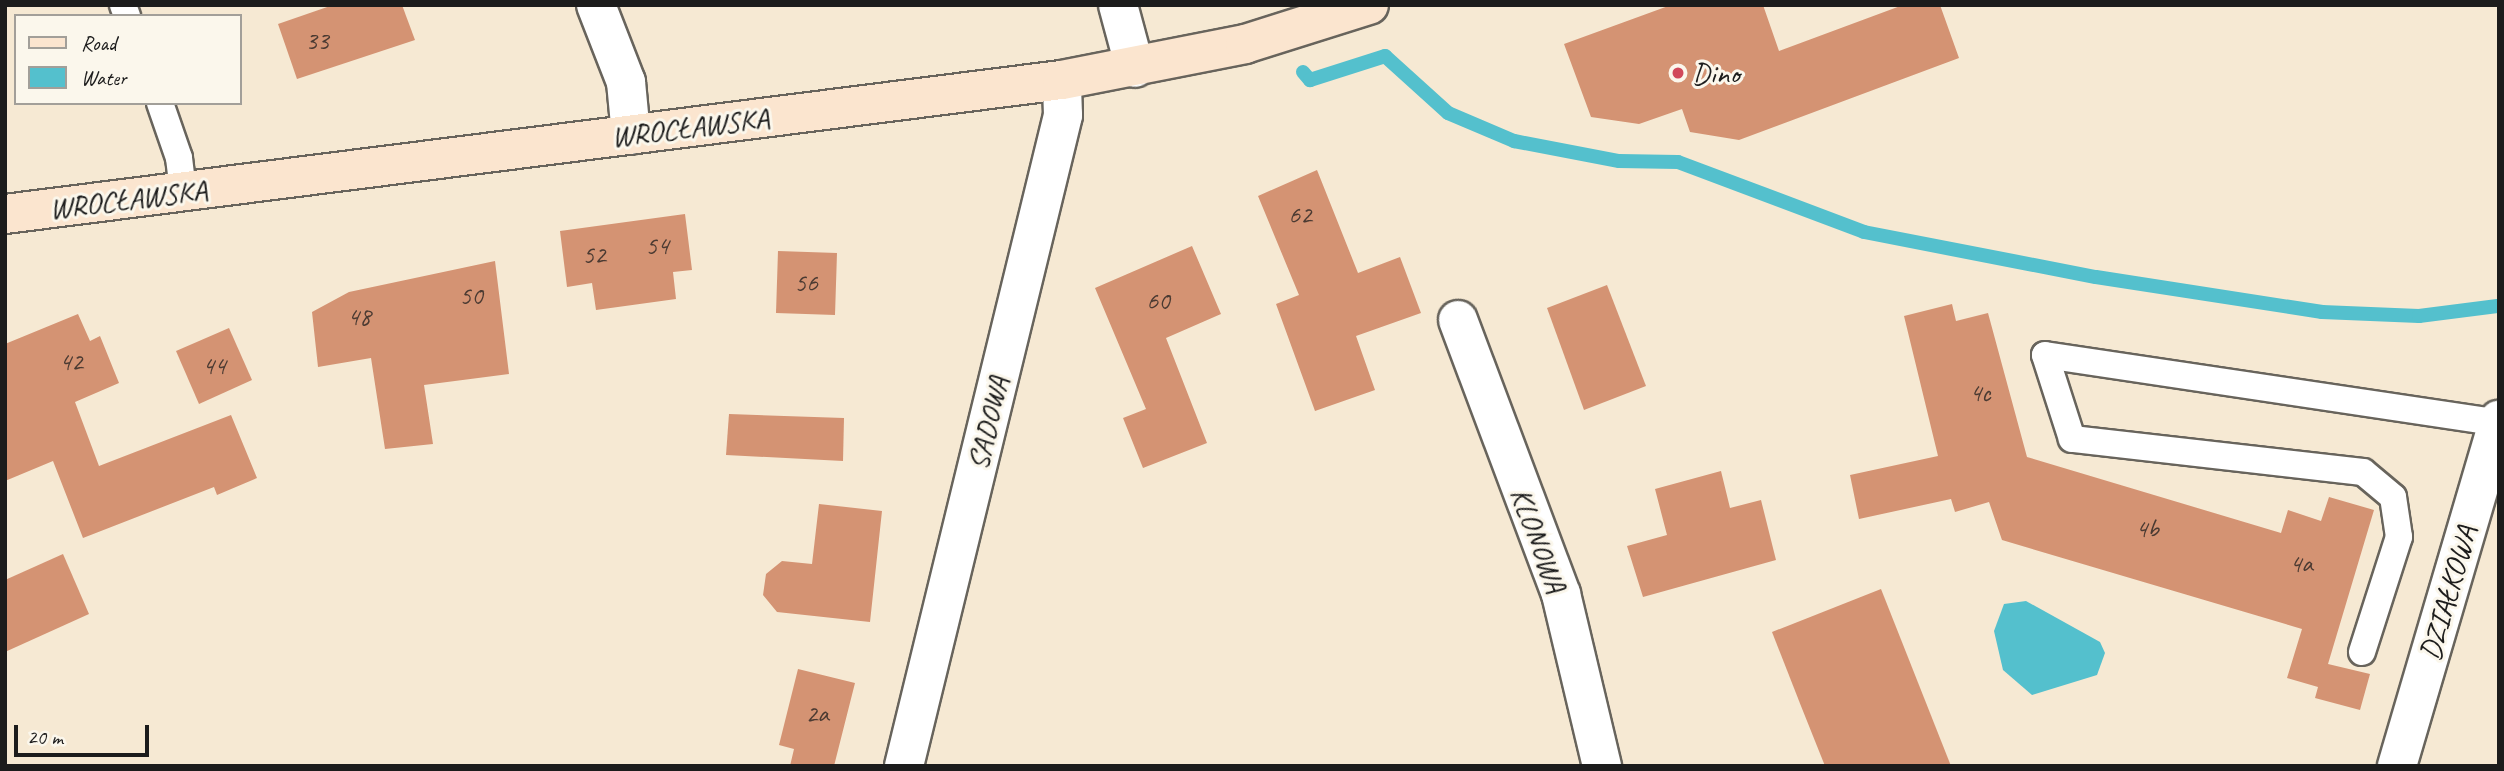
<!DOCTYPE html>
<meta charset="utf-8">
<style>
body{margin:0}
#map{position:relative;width:2504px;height:771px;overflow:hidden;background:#f6e9d3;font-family:Caveat,sans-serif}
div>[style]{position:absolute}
.water>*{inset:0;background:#54c0cd}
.stream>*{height:14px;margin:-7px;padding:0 7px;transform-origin:7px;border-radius:7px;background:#54c0cd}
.building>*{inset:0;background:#d49373}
.roads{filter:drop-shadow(2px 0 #68645c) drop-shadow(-2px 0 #68645c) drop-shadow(0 2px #68645c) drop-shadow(0 -2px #68645c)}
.lane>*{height:26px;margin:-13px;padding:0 13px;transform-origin:13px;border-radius:13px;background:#fff}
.street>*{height:38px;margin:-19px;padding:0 19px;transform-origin:19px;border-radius:19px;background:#fff}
.secondary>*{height:38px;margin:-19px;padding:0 19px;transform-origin:19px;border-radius:19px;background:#fbe5cf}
.dots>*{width:19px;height:19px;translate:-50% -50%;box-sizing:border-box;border:4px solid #fbf7ec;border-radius:50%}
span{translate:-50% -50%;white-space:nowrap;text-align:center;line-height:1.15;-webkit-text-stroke:6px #fbf7ec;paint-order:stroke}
.number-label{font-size:26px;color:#4a3a32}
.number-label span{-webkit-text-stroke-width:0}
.poi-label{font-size:30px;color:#1c1c1c}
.left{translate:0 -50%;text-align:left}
.street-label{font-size:30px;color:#1c1c1c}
.frame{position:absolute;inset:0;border:7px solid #1c1c1c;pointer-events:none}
.legend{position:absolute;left:14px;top:14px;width:228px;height:91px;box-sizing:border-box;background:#fbf7ec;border:2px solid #a29f99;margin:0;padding:9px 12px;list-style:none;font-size:21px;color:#1c1c1c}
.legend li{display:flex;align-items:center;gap:14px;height:35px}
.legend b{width:35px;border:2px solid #a29f99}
.scale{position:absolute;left:14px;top:725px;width:135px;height:32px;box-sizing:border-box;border:4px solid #1c1c1c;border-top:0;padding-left:9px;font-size:21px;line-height:24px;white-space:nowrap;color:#1c1c1c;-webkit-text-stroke:5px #fbf7ec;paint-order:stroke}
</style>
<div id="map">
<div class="water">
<div style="clip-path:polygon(2026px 601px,2100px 642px,2105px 653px,2097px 675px,2032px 695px,2003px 670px,1994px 631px,2004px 604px)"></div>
</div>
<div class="stream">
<div style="left:1303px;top:72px;width:11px;rotate:49deg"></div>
<div style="left:1310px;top:80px;width:79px;rotate:-17.7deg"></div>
<div style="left:1385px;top:56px;width:85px;rotate:42.1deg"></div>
<div style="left:1448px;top:113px;width:72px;rotate:23deg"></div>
<div style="left:1514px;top:141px;width:107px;rotate:10.8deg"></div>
<div style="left:1619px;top:161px;width:59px;rotate:1deg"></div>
<div style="left:1678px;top:162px;width:199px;rotate:20.6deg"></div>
<div style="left:1864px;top:232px;width:236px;rotate:11deg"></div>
<div style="left:2096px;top:277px;width:229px;rotate:8.8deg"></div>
<div style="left:2322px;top:312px;width:97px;rotate:2.4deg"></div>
<div style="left:2419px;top:316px;width:79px;rotate:-7.3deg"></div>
</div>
<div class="building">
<div style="clip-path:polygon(333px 5px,402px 5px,415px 40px,297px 79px,278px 24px)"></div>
<div style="clip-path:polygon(1671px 5px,1763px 5px,1779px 51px,1903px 5px,1940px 5px,1959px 58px,1739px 140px,1690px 132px,1682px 109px,1639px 124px,1591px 117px,1564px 44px)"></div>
<div style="clip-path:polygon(1317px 170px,1358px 273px,1400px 257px,1421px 313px,1356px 336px,1375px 390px,1315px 411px,1276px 304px,1299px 295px,1258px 196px)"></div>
<div style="clip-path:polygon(685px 214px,692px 270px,673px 272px,676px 299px,596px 310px,592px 283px,567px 287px,560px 231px)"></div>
<div style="clip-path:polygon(1192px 246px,1221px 314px,1166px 338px,1207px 443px,1143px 468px,1123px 418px,1146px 409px,1095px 288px)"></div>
<div style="clip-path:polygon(778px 251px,837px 253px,835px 315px,776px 313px)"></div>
<div style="clip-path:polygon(495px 261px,509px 374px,424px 385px,433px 444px,385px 449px,371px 358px,318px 367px,312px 312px,349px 292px)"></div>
<div style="clip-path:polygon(1607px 285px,1646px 386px,1584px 410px,1547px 308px)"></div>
<div style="clip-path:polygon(1952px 304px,1956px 321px,1988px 313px,2027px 457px,2281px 533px,2288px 510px,2321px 521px,2329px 497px,2374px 510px,2328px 664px,2370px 674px,2360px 710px,2315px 698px,2318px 687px,2287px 678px,2302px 629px,2002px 540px,1989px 502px,1955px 512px,1951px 499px,1859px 519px,1850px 475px,1938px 456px,1904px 316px)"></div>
<div style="clip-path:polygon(78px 314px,90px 341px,100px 336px,119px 383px,75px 402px,99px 466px,231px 415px,257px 478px,217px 495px,214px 487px,83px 538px,53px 461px,5px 481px,5px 344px)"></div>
<div style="clip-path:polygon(229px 328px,252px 380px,199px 404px,176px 351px)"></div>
<div style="clip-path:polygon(729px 414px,844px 418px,843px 461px,726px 455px)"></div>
<div style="clip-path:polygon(1721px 471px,1730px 508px,1761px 500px,1776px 560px,1643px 597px,1627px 546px,1667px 535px,1655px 489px)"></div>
<div style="clip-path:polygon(819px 504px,882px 511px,870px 622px,777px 612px,763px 595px,766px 574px,782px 561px,812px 564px)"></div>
<div style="clip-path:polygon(63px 554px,89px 614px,5px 652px,5px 580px)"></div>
<div style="clip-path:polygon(1881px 589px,1951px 766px,1825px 766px,1801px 706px,1772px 632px)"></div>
<div style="clip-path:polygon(798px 669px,855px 683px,834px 766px,790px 766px,794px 749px,779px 745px)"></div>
</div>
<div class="roads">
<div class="lane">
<div style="left:123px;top:5px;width:12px;rotate:70deg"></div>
<div style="left:160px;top:103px;width:58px;rotate:70.9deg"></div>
<div style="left:179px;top:158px;width:35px;rotate:83deg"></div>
<div style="left:2362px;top:652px;width:121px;rotate:-72.2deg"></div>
<div style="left:2399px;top:537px;width:40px;rotate:-98.5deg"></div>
<div style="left:2393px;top:497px;width:39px;rotate:-140deg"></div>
<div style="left:2363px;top:472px;width:293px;rotate:-173.5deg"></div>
<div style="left:2072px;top:439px;width:88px;rotate:-107.8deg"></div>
<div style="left:2045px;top:355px;width:458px;rotate:8.5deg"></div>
</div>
<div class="street">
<div style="left:596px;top:5px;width:83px;rotate:68.7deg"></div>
<div style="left:626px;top:82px;width:53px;rotate:84.6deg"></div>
<div style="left:1118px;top:5px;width:65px;rotate:74.9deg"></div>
<div style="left:1458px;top:320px;width:293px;rotate:69.4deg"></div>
<div style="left:1561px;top:594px;width:177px;rotate:76.6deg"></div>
<div style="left:904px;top:766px;width:670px;rotate:-76.27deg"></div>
<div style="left:1063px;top:115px;width:35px;rotate:-92deg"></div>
<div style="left:2397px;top:766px;width:361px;rotate:-73.6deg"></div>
</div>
<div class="secondary">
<div style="left:5px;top:214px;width:1065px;rotate:-7.23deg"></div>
<div style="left:1062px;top:80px;width:187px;rotate:-11.1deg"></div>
<div style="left:1245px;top:44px;width:130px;rotate:-17.5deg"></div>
</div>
</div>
<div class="dots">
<div style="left:1678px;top:73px;background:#d1495b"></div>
</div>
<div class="number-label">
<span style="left:317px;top:41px">33</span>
<span style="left:1300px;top:215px">62</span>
<span style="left:657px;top:246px">54</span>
<span style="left:594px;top:255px">52</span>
<span style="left:806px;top:283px">56</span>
<span style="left:471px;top:296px">50</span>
<span style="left:1158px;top:301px">60</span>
<span style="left:359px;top:317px">48</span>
<span style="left:71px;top:362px">42</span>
<span style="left:214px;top:366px">44</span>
<span style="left:1980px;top:393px">4c</span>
<span style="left:2147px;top:529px">4b</span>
<span style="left:2301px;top:564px">4a</span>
<span style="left:817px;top:714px">2a</span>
</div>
<div class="poi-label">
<span class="left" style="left:1692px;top:73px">Dino</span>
</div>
<div class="street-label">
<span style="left:690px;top:127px;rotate:-7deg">WROCŁAWSKA</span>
<span style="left:128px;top:199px;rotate:-7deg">WROCŁAWSKA</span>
<span style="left:988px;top:423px;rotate:-76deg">SADOWA</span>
<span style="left:1539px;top:540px;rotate:70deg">KLONOWA</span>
<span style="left:2448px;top:593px;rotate:-74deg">DZIAŁKOWA</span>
</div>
<div class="frame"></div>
<ul class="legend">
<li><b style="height:9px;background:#fbe5cf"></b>Road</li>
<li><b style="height:19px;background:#54c0cd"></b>Water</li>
</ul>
<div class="scale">20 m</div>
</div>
